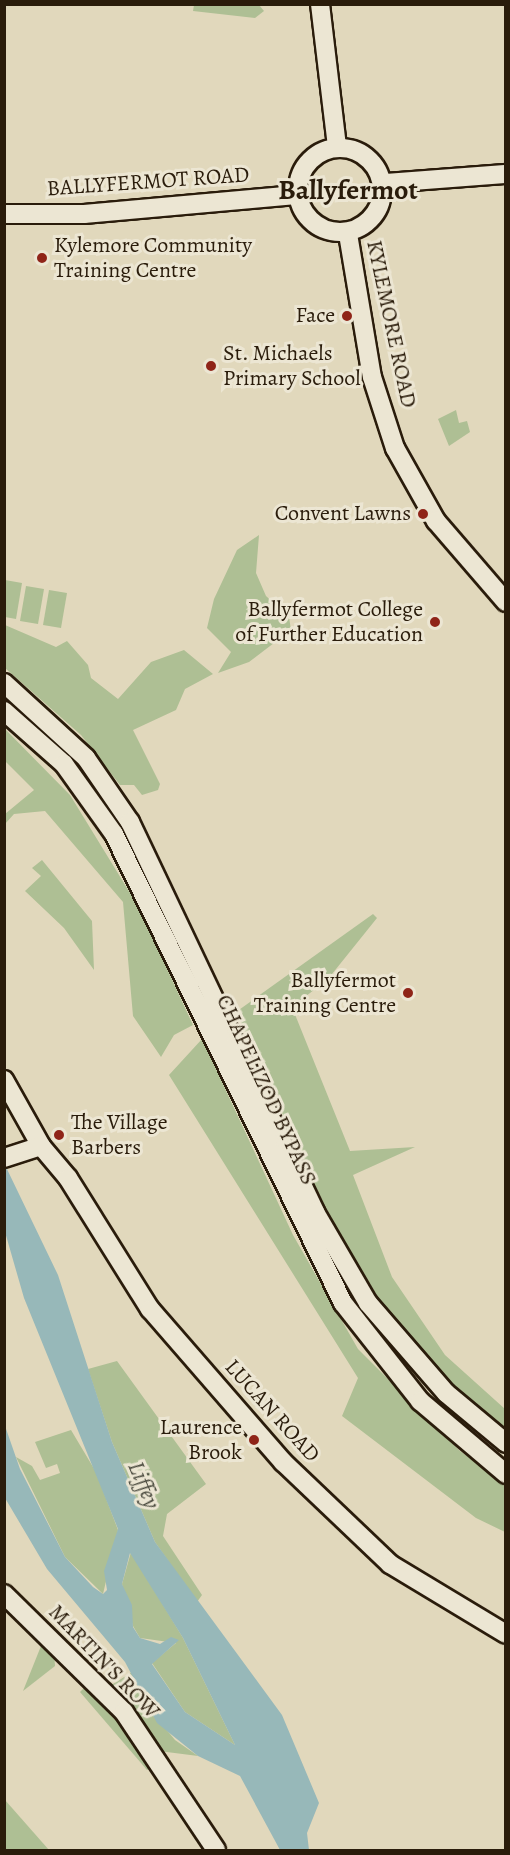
<!DOCTYPE html>
<style>
body{margin:0}
#map{position:relative;width:510px;height:1855px;overflow:hidden;background:#e1d8bc;font-family:Alegreya,serif}
div>[style]{position:absolute}
.green>*{inset:0;background:#aebf94}
.water>*{inset:0;background:#97b8b9}
.roads{filter:drop-shadow(2px 0 #2a1c0b) drop-shadow(-2px 0 #2a1c0b) drop-shadow(0 2px #2a1c0b) drop-shadow(0 -2px #2a1c0b)}
.secondary>*{height:18px;margin:-9px;padding:0 9px;transform-origin:9px;border-radius:9px;background:#ece6d3}
.secondary>.ring{margin:-9px;padding:0;box-sizing:content-box;background:none;border:18px solid #ece6d3;border-radius:50%}
.dots>*{width:16px;height:16px;translate:-50% -50%;box-sizing:border-box;border:3px solid #ece6d3;border-radius:50%}
span{translate:-50% -50%;white-space:nowrap;text-align:center;line-height:1.15;-webkit-text-stroke:6px #ece6d3;paint-order:stroke}
.street-label{font-size:22px;color:#2a1c0b}
.poi-label{font-size:22px;color:#2a1c0b}
.left{translate:0 -50%;text-align:left}
.right{translate:-100% -50%;text-align:right}
.water-label{font-size:24px;color:#4b4b3f;font-style:italic}
.district-label{font-size:28px;color:#2a1c0b;font-weight:700}
.frame{position:absolute;inset:0;border:6px solid #2a1c0b;pointer-events:none}
</style>
<div id="map">
<div class="green">
<div style="clip-path:polygon(229px 5px,259px 5px,264px 11px,255px 18px,193px 11px,194px 5px)"></div>
<div style="clip-path:polygon(456px 410px,459px 423px,467px 421px,470px 432px,449px 446px,438px 419px)"></div>
<div style="clip-path:polygon(259px 535px,256px 573px,266px 596px,289px 617px,291px 630px,249px 662px,218px 673px,231px 652px,207px 628px,214px 599px,237px 550px)"></div>
<div style="clip-path:polygon(5px 580px,22px 583px,16px 619px,5px 617px)"></div>
<div style="clip-path:polygon(26px 586px,44px 589px,38px 624px,20px 621px)"></div>
<div style="clip-path:polygon(49px 590px,67px 593px,61px 628px,43px 625px)"></div>
<div style="clip-path:polygon(5px 625px,56px 647px,67px 641px,88px 665px,91px 678px,118px 699px,151px 662px,184px 650px,213px 674px,185px 689px,176px 710px,133px 730px,160px 784px,158px 790px,142px 795px,134px 785px,120px 785px,81px 735px,5px 668px)"></div>
<div style="clip-path:polygon(4px 728px,70px 795px,138px 906px,193px 1025px,174px 1035px,161px 1057px,133px 1016px,123px 902px,45px 811px,14px 814px,5px 824px,5px 814px,34px 790px,5px 761px)"></div>
<div style="clip-path:polygon(42px 860px,92px 921px,94px 970px,64px 928px,25px 891px,41px 876px,32px 868px)"></div>
<div style="clip-path:polygon(373px 914px,377px 918px,328px 979px,292px 1007px,350px 1151px,415px 1147px,353px 1175px,392px 1277px,445px 1355px,505px 1409px,505px 1428px,428px 1366px,382px 1304px,331px 1220px,236px 1012px)"></div>
<div style="clip-path:polygon(202px 1039px,293px 1235px,358px 1349px,460px 1451px,505px 1484px,505px 1532px,476px 1518px,342px 1416px,358px 1378px,169px 1075px)"></div>
<div style="clip-path:polygon(117px 1361px,206px 1484px,167px 1514px,163px 1536px,202px 1595px,197px 1602px,155px 1542px,112px 1442px,88px 1369px)"></div>
<div style="clip-path:polygon(71px 1430px,96px 1472px,118px 1530px,103px 1594px,65px 1557px,16px 1457px,32px 1466px,40px 1480px,60px 1473px,57px 1464px,46px 1468px,35px 1442px)"></div>
<div style="clip-path:polygon(131px 1552px,183px 1638px,235px 1745px,185px 1712px,152px 1663px,176px 1643px,140px 1638px,133px 1626px,122px 1584px)"></div>
<div style="clip-path:polygon(43px 1641px,54px 1652px,55px 1666px,23px 1691px)"></div>
<div style="clip-path:polygon(132px 1672px,146px 1705px,175px 1740px,198px 1756px,159px 1751px,110px 1686px)"></div>
<div style="clip-path:polygon(87px 1685px,124px 1723px,154px 1766px,147px 1770px,80px 1692px)"></div>
<div style="clip-path:polygon(4px 1800px,5px 1800px,49px 1850px,5px 1850px)"></div>
</div>
<div class="water">
<div style="clip-path:polygon(evenodd,5px 1165px,58px 1275px,112px 1442px,155px 1542px,282px 1715px,319px 1803px,307px 1833px,309px 1850px,280px 1850px,240px 1776px,198px 1756px,157px 1723px,125px 1662px,47px 1569px,5px 1498px,4px 1423px,20px 1469px,65px 1557px,93px 1587px,103px 1594px,107px 1590px,104px 1571px,118px 1529px,24px 1298px,5px 1232px,5px 1165px,130px 1553px,183px 1638px,235px 1745px,185px 1712px,152px 1664px,179px 1640px,171px 1637px,160px 1644px,140px 1638px,133px 1627px,132px 1605px,122px 1584px,130px 1553px)"></div>
</div>
<div class="roads">
<div class="secondary">
<div style="left:320px;top:4px;width:144px;rotate:83.2deg"></div>
<div class="ring" style="left:298px;top:148px;width:66px;height:66px"></div>
<div style="left:385px;top:183px;width:121px;rotate:-4.3deg"></div>
<div style="left:4px;top:214px;width:80px"></div>
<div style="left:84px;top:214px;width:213px;rotate:-5.1deg"></div>
<div style="left:348px;top:234px;width:145px;rotate:80.5deg"></div>
<div style="left:372px;top:377px;width:75px;rotate:72.1deg"></div>
<div style="left:395px;top:448px;width:84px;rotate:60.7deg"></div>
<div style="left:436px;top:521px;width:107px;rotate:49.2deg"></div>
<div style="left:4px;top:683px;width:111px;rotate:42.4deg"></div>
<div style="left:86px;top:758px;width:78px;rotate:55.5deg"></div>
<div style="left:130px;top:822px;width:432px;rotate:64.6deg"></div>
<div style="left:315px;top:1212px;width:105px;rotate:59.8deg"></div>
<div style="left:368px;top:1303px;width:119px;rotate:49.1deg"></div>
<div style="left:446px;top:1393px;width:78px;rotate:39.8deg"></div>
<div style="left:4px;top:711px;width:80px;rotate:41.5deg"></div>
<div style="left:64px;top:764px;width:86px;rotate:54.5deg"></div>
<div style="left:114px;top:834px;width:522px;rotate:63.97deg"></div>
<div style="left:343px;top:1303px;width:125px;rotate:51.8deg"></div>
<div style="left:420px;top:1401px;width:113px;rotate:40.3deg"></div>
<div style="left:4px;top:1080px;width:76px;rotate:60.7deg"></div>
<div style="left:41px;top:1146px;width:42px;rotate:49.8deg"></div>
<div style="left:68px;top:1178px;width:155px;rotate:58deg"></div>
<div style="left:150px;top:1309px;width:203px;rotate:49deg"></div>
<div style="left:283px;top:1462px;width:148px;rotate:43.6deg"></div>
<div style="left:390px;top:1564px;width:135px;rotate:31.1deg"></div>
<div style="left:4px;top:1158px;width:39px;rotate:-18deg"></div>
<div style="left:4px;top:1594px;width:168px;rotate:44.5deg"></div>
<div style="left:124px;top:1712px;width:166px;rotate:56.3deg"></div>
</div>
</div>
<div class="dots">
<div style="left:42px;top:258px;background:#8f2418"></div>
<div style="left:347px;top:316px;background:#8f2418"></div>
<div style="left:211px;top:366px;background:#8f2418"></div>
<div style="left:423px;top:514px;background:#8f2418"></div>
<div style="left:435px;top:622px;background:#8f2418"></div>
<div style="left:408px;top:993px;background:#8f2418"></div>
<div style="left:59px;top:1135px;background:#8f2418"></div>
<div style="left:254px;top:1440px;background:#8f2418"></div>
</div>
<div class="street-label">
<span style="left:148px;top:182px;rotate:-4deg">BALLYFERMOT ROAD</span>
<span style="left:391px;top:324px;rotate:78deg">KYLEMORE ROAD</span>
<span style="left:266px;top:1090px;rotate:65deg">CHAPELIZOD BYPASS</span>
<span style="left:272px;top:1411px;rotate:48deg">LUCAN ROAD</span>
<span style="left:104px;top:1662px;rotate:46deg">MARTIN'S ROW</span>
</div>
<div class="poi-label">
<span class="left" style="left:54px;top:258px">Kylemore Community<br>Training Centre</span>
<span class="right" style="left:335px;top:316px">Face</span>
<span class="left" style="left:223px;top:366px">St. Michaels<br>Primary School</span>
<span class="right" style="left:411px;top:514px">Convent Lawns</span>
<span class="right" style="left:423px;top:622px">Ballyfermot College<br>of Further Education</span>
<span class="right" style="left:396px;top:993px">Ballyfermot<br>Training Centre</span>
<span class="left" style="left:71px;top:1135px">The Village<br>Barbers</span>
<span class="right" style="left:242px;top:1440px">Laurence<br>Brook</span>
</div>
<div class="water-label">
<span style="left:144px;top:1485px;rotate:67deg">Liffey</span>
</div>
<div class="district-label">
<span style="left:348px;top:190px">Ballyfermot</span>
</div>
<div class="frame"></div>
</div>
